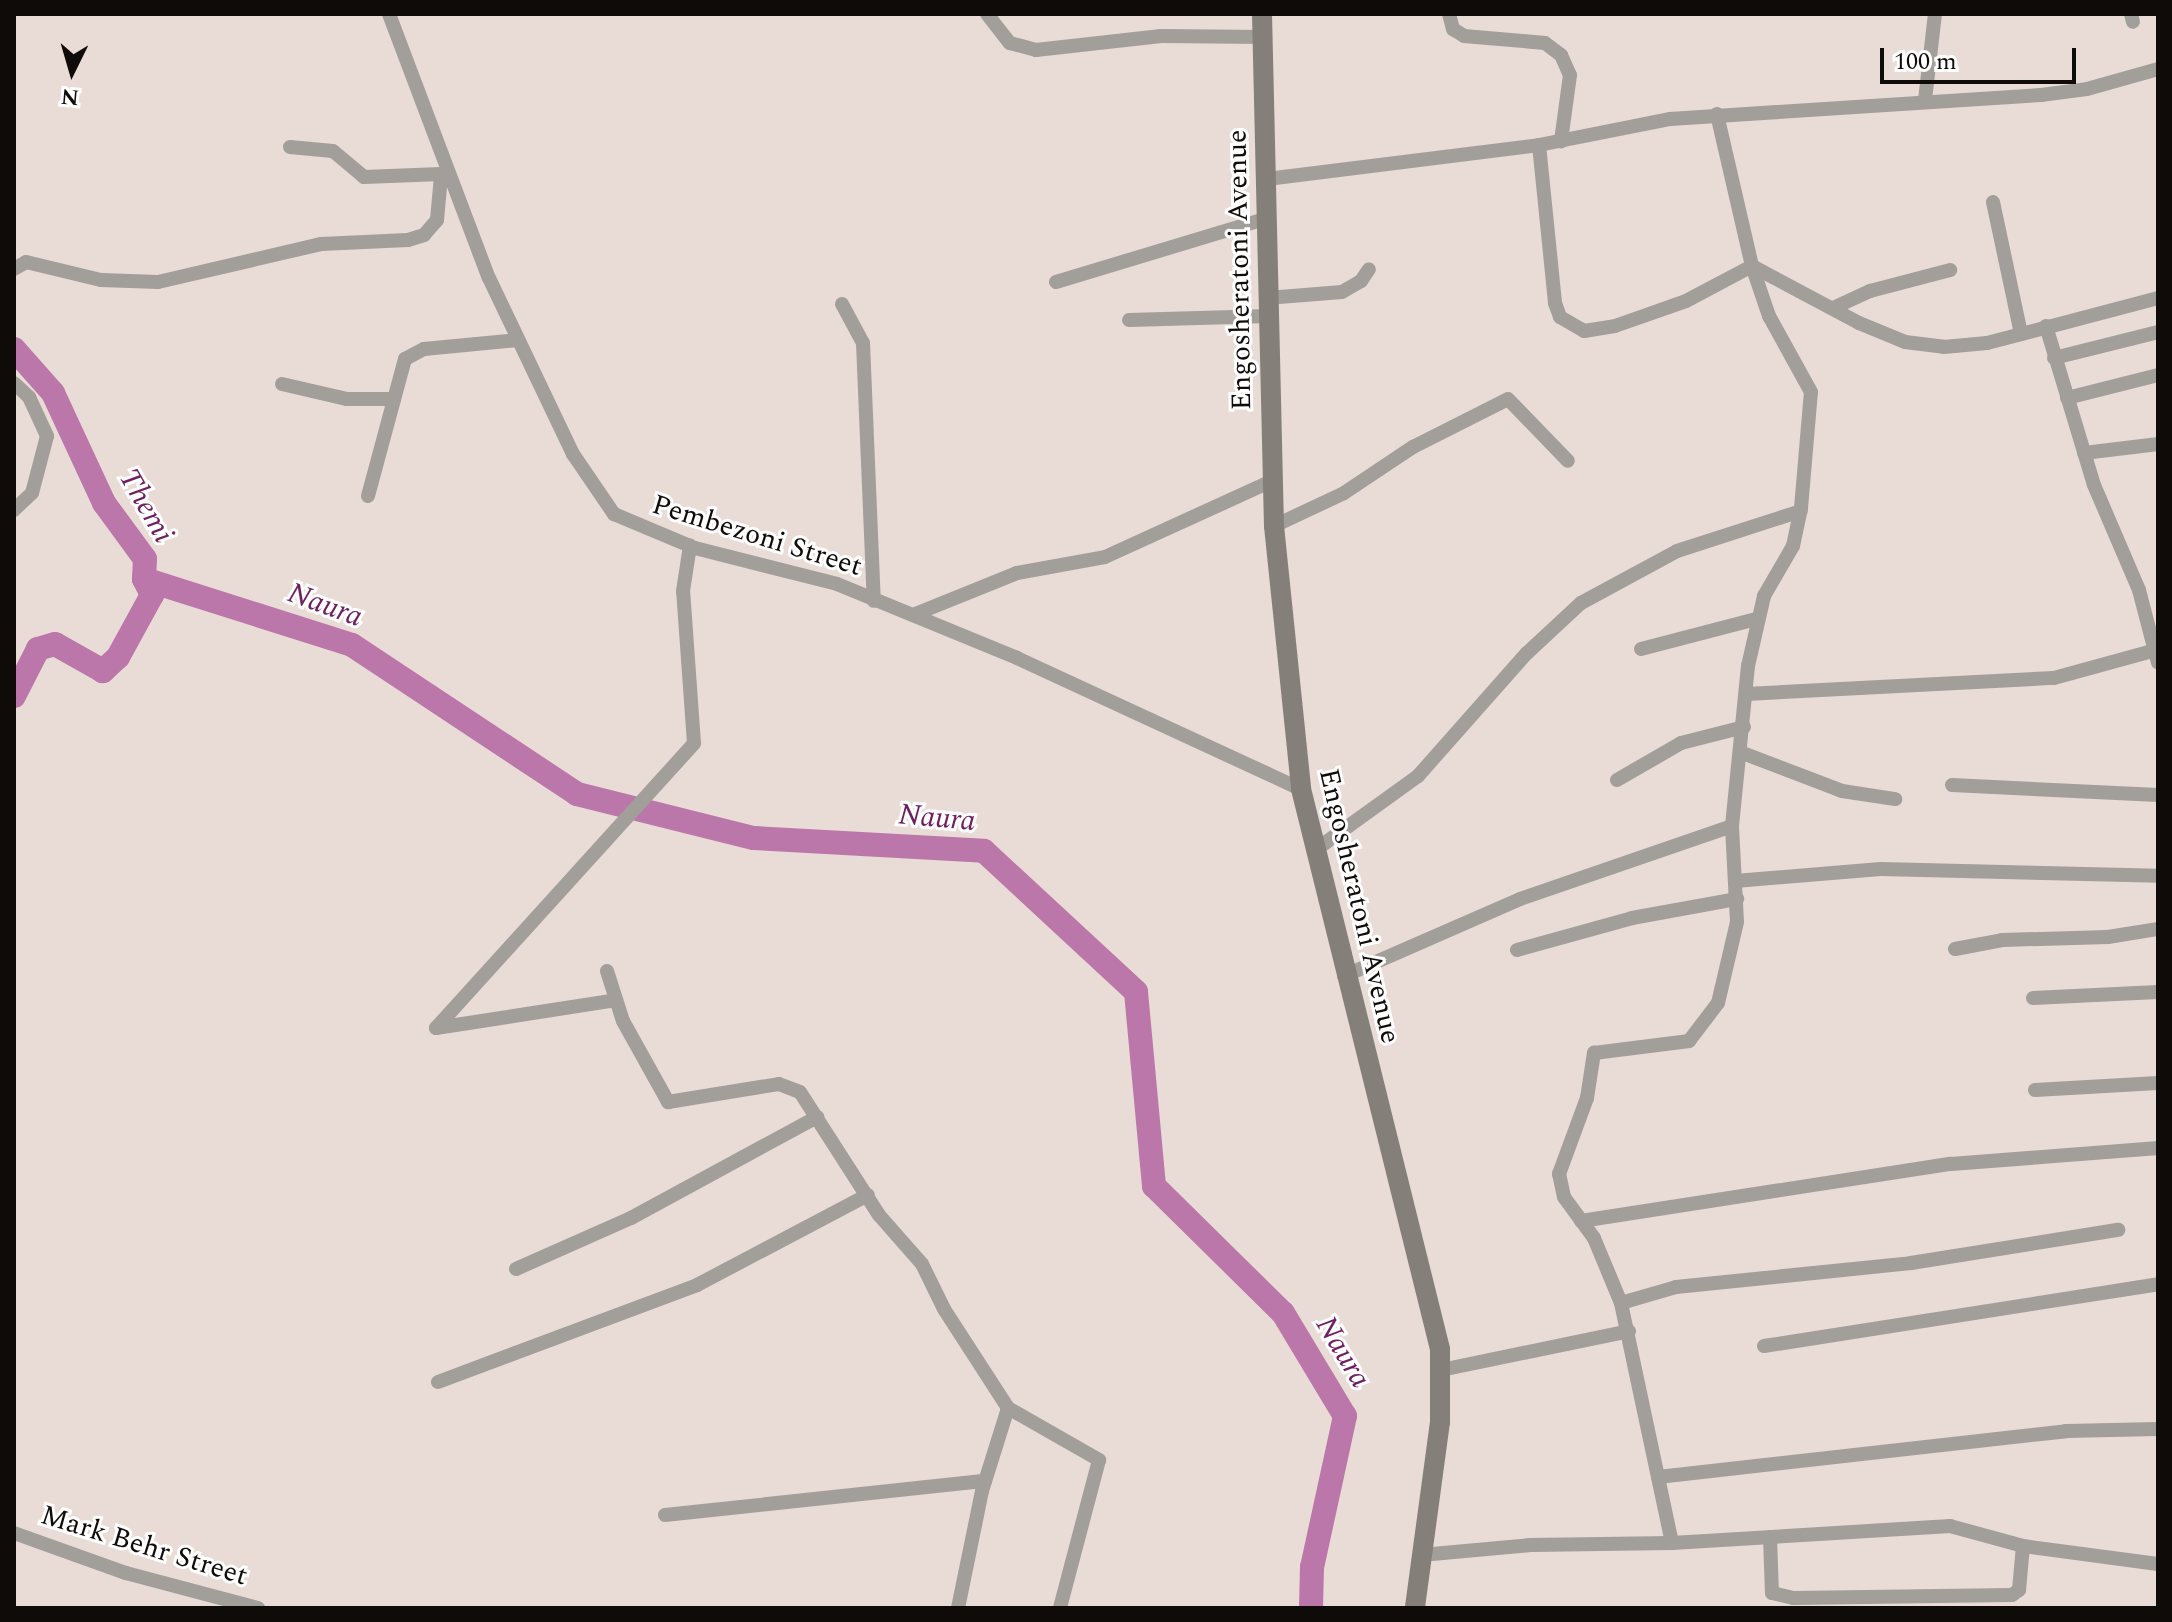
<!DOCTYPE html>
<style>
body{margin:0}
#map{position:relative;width:2172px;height:1622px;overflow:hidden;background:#e9dbd6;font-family:Spectral,serif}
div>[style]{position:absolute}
.river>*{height:24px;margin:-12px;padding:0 12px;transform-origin:12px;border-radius:12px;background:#bb77a9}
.street>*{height:14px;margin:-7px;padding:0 7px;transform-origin:7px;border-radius:7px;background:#a29e9a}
.secondary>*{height:20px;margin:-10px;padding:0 10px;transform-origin:10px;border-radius:10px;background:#857f79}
span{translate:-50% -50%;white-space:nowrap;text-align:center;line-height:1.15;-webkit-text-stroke:6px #fff;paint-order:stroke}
.street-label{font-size:28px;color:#0f0b09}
.water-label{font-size:30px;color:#6f1e5f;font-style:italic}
.frame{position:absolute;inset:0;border:16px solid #0f0b09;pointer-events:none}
.north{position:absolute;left:32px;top:32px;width:80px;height:80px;-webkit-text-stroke:6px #fff;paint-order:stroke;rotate:185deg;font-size:22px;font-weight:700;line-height:32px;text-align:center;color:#0f0b09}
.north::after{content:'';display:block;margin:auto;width:28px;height:36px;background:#0f0b09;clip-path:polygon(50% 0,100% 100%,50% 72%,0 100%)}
.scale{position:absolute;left:1880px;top:48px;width:196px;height:36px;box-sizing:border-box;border:4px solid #0f0b09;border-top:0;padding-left:10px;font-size:24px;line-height:28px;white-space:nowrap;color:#0f0b09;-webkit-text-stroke:6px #fff;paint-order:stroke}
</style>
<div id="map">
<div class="river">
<div style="left:14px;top:349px;width:59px;rotate:48.4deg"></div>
<div style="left:53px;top:393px;width:121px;rotate:65.1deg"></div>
<div style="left:104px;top:503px;width:69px;rotate:53.8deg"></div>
<div style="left:145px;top:559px;width:20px;rotate:93deg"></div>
<div style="left:144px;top:579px;width:18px;rotate:63deg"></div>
<div style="left:152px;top:595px;width:71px;rotate:118.7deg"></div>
<div style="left:118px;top:657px;width:21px;rotate:137deg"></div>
<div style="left:103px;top:671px;width:55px;rotate:-150.6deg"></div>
<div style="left:55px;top:644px;width:18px;rotate:164deg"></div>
<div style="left:38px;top:649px;width:53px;rotate:117.1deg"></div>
<div style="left:144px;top:579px;width:218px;rotate:17.6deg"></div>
<div style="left:352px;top:645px;width:270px;rotate:33.5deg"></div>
<div style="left:577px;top:794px;width:182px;rotate:14deg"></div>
<div style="left:754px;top:838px;width:230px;rotate:3.2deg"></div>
<div style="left:984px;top:851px;width:207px;rotate:42.8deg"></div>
<div style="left:1136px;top:992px;width:195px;rotate:84.7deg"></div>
<div style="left:1154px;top:1186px;width:181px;rotate:44.6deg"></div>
<div style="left:1283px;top:1313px;width:120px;rotate:59deg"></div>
<div style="left:1345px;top:1416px;width:155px;rotate:102.3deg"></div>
<div style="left:1312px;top:1567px;width:41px;rotate:91.4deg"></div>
</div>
<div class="street">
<div style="left:389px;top:14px;width:282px;rotate:69.3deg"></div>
<div style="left:489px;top:278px;width:195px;rotate:64.5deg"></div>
<div style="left:573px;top:454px;width:73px;rotate:55.7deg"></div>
<div style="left:614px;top:514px;width:88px;rotate:22.8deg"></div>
<div style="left:695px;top:548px;width:146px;rotate:14.2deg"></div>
<div style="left:837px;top:584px;width:195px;rotate:22.3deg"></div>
<div style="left:1017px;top:658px;width:313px;rotate:24.8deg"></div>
<div style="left:987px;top:14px;width:37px;rotate:52deg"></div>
<div style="left:1010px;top:43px;width:27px;rotate:15deg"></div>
<div style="left:1036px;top:50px;width:126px;rotate:-6.4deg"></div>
<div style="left:1161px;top:36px;width:102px;rotate:0.6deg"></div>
<div style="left:1449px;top:14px;width:16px;rotate:75deg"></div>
<div style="left:1453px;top:29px;width:13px;rotate:32deg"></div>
<div style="left:1464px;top:36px;width:81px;rotate:4.9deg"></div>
<div style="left:1545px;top:43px;width:20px;rotate:37deg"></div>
<div style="left:1561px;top:55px;width:22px;rotate:66deg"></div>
<div style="left:1570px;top:75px;width:67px;rotate:97.8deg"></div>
<div style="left:2131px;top:14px;width:8px;rotate:76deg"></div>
<div style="left:1925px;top:100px;width:87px;rotate:-83.4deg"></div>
<div style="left:1539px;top:145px;width:159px;rotate:84.2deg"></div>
<div style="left:1555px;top:303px;width:15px;rotate:70deg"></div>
<div style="left:1560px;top:317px;width:28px;rotate:30deg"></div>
<div style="left:1584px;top:331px;width:31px;rotate:-9deg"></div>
<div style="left:1615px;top:326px;width:75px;rotate:-19.4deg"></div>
<div style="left:1686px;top:301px;width:75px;rotate:-27.9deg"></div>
<div style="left:1752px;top:266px;width:121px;rotate:28deg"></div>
<div style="left:1859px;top:323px;width:50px;rotate:22.4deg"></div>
<div style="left:1905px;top:342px;width:39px;rotate:7deg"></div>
<div style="left:1944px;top:347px;width:43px;rotate:-5.3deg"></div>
<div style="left:1987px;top:343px;width:177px;rotate:-14.7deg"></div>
<div style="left:290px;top:147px;width:43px;rotate:5.3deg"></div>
<div style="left:333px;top:151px;width:40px;rotate:40deg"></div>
<div style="left:364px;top:177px;width:77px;rotate:-2.2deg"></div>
<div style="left:1267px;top:179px;width:274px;rotate:-7.1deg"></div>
<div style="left:1539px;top:145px;width:134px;rotate:-11.2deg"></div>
<div style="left:1670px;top:119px;width:372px;rotate:-3.7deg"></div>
<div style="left:2041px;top:95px;width:46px;rotate:-7.4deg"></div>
<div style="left:2087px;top:89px;width:74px;rotate:-15.7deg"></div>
<div style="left:1993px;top:202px;width:135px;rotate:78deg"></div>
<div style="left:14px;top:269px;width:14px;rotate:-30deg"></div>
<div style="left:26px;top:262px;width:77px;rotate:13.5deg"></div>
<div style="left:101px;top:280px;width:57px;rotate:2deg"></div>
<div style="left:158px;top:282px;width:167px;rotate:-13.1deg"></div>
<div style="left:321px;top:244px;width:87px;rotate:-2.6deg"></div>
<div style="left:408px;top:240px;width:17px;rotate:-17deg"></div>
<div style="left:424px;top:235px;width:20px;rotate:-49deg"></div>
<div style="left:437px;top:220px;width:44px;rotate:-84.8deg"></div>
<div style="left:1056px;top:282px;width:221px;rotate:-16.8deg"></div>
<div style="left:1268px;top:298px;width:74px;rotate:-4.6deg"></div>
<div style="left:1342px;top:292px;width:22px;rotate:-30deg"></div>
<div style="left:1361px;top:281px;width:14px;rotate:-56deg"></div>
<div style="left:842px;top:304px;width:44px;rotate:61.7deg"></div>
<div style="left:863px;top:343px;width:258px;rotate:87.6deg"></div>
<div style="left:1833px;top:308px;width:41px;rotate:-24.7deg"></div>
<div style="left:1870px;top:291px;width:83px;rotate:-14.7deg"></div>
<div style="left:1129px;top:320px;width:140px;rotate:-1.6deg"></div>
<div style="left:2046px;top:326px;width:166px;rotate:73.2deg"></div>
<div style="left:2094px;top:485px;width:114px;rotate:66.8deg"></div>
<div style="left:2139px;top:590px;width:75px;rotate:75.4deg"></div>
<div style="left:2054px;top:358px;width:107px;rotate:-14deg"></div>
<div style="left:14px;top:383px;width:21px;rotate:43deg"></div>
<div style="left:29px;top:397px;width:43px;rotate:65.2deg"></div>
<div style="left:47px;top:436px;width:59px;rotate:104.7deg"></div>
<div style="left:32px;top:493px;width:25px;rotate:137deg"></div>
<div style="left:282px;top:384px;width:67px;rotate:13deg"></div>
<div style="left:347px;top:399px;width:47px"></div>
<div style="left:2067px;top:398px;width:94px;rotate:-14.2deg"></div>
<div style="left:2084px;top:453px;width:75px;rotate:-6.9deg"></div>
<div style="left:368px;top:496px;width:142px;rotate:-74.9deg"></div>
<div style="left:405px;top:359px;width:21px;rotate:-28deg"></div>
<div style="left:424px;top:349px;width:94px;rotate:-5.5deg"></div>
<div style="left:1274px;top:526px;width:77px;rotate:-25.2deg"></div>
<div style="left:1344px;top:493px;width:83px;rotate:-33.7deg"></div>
<div style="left:1413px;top:447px;width:106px;rotate:-26.8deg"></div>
<div style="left:1508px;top:399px;width:86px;rotate:45.9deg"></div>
<div style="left:913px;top:615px;width:112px;rotate:-22deg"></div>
<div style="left:1017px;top:573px;width:89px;rotate:-10.3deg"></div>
<div style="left:1105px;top:557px;width:183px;rotate:-24.5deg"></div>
<div style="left:1641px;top:649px;width:119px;rotate:-14.6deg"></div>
<div style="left:1746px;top:694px;width:308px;rotate:-3deg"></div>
<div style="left:2054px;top:678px;width:102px;rotate:-15.4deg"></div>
<div style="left:1740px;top:752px;width:109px;rotate:20.9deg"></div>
<div style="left:1842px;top:791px;width:54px;rotate:8.6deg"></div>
<div style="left:1617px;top:780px;width:74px;rotate:-30deg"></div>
<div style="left:1681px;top:743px;width:65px;rotate:-14.3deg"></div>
<div style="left:1952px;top:785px;width:206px;rotate:2.8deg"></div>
<div style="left:1314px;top:851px;width:128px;rotate:-35.8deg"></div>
<div style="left:1418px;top:776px;width:164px;rotate:-48.5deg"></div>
<div style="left:1527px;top:653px;width:74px;rotate:-42.8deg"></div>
<div style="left:1581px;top:603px;width:109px;rotate:-28.4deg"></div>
<div style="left:1677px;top:551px;width:130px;rotate:-17.9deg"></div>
<div style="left:1735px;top:881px;width:146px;rotate:-4.7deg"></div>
<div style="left:1881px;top:869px;width:277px;rotate:1.4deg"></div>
<div style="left:1955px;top:949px;width:48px;rotate:-10.8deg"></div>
<div style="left:2002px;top:940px;width:106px;rotate:-1.6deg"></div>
<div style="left:2108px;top:937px;width:51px;rotate:-9.1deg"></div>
<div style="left:1517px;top:950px;width:119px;rotate:-15.5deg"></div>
<div style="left:1632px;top:918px;width:107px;rotate:-10.3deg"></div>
<div style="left:607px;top:971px;width:52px;rotate:72.3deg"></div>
<div style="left:623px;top:1021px;width:93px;rotate:60.9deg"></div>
<div style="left:668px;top:1102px;width:112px;rotate:-9.2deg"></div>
<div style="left:779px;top:1084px;width:22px;rotate:21deg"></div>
<div style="left:800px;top:1092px;width:146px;rotate:57.3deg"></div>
<div style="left:879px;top:1215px;width:65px;rotate:48.7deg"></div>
<div style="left:922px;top:1264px;width:50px;rotate:63.9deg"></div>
<div style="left:944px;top:1309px;width:118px;rotate:57.1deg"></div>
<div style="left:1008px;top:1408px;width:105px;rotate:29.7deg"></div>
<div style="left:1099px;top:1460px;width:153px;rotate:104.8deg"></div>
<div style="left:1344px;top:976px;width:192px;rotate:-23.6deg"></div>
<div style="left:1520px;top:899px;width:224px;rotate:-19deg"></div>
<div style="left:2033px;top:998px;width:125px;rotate:-2.7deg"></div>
<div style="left:436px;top:1028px;width:384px;rotate:-47.8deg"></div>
<div style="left:694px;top:743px;width:152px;rotate:-94.1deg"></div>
<div style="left:683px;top:591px;width:46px;rotate:-81.2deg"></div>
<div style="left:436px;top:1028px;width:182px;rotate:-8.8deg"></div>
<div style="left:2035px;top:1090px;width:123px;rotate:-3.3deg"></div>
<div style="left:1581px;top:1221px;width:374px;rotate:-8.8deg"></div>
<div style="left:1951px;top:1164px;width:208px;rotate:-4.4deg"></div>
<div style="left:516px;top:1269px;width:126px;rotate:-23.9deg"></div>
<div style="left:631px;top:1218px;width:212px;rotate:-28.5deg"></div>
<div style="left:1621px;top:1303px;width:57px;rotate:-16.2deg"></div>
<div style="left:1676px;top:1287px;width:236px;rotate:-5.8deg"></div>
<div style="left:1911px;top:1263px;width:210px;rotate:-9.1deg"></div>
<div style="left:1764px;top:1346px;width:399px;rotate:-8.9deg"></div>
<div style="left:1441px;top:1370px;width:192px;rotate:-11.7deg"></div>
<div style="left:438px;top:1382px;width:277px;rotate:-20.5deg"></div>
<div style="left:697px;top:1285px;width:193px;rotate:-27.8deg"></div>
<div style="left:1658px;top:1477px;width:411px;rotate:-6.4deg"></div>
<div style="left:2066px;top:1431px;width:92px;rotate:-1.2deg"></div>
<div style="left:665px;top:1515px;width:322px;rotate:-6.1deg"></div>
<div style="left:14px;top:1533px;width:119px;rotate:19.7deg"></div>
<div style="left:126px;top:1573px;width:137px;rotate:14.9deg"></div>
<div style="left:1770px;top:1537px;width:56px;rotate:88deg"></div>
<div style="left:1772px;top:1593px;width:22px;rotate:13deg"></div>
<div style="left:1793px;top:1598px;width:219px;rotate:-0.8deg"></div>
<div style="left:2012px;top:1595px;width:9px;rotate:-36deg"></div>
<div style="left:2019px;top:1590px;width:44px;rotate:-84.8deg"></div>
<div style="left:1672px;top:1543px;width:245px;rotate:-102deg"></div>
<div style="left:1621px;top:1303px;width:70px;rotate:-112.6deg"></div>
<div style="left:1594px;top:1238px;width:51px;rotate:-126.2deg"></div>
<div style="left:1564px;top:1197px;width:24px;rotate:-102deg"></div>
<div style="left:1559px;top:1174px;width:81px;rotate:-69.8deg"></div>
<div style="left:1587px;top:1098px;width:46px;rotate:-81.2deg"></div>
<div style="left:1594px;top:1053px;width:96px;rotate:-7.2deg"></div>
<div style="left:1689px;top:1041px;width:48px;rotate:-52.7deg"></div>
<div style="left:1718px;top:1003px;width:83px;rotate:-76.8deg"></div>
<div style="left:1737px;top:922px;width:96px;rotate:-93deg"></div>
<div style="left:1732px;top:826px;width:161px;rotate:-84.3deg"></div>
<div style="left:1748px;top:666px;width:72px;rotate:-77.1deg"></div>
<div style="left:1764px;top:596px;width:58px;rotate:-59.9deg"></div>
<div style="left:1793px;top:546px;width:39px;rotate:-78deg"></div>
<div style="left:1801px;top:508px;width:116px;rotate:-85.1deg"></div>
<div style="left:1811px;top:392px;width:87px;rotate:-118.9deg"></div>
<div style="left:1769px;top:316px;width:53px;rotate:-108.8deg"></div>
<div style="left:1752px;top:266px;width:156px;rotate:-103deg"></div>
<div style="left:1421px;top:1555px;width:110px;rotate:-5.2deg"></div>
<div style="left:1531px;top:1545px;width:141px;rotate:-0.8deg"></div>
<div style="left:1672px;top:1543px;width:279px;rotate:-3.5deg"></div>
<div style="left:1950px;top:1526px;width:76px;rotate:15.3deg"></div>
<div style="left:2023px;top:1546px;width:136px;rotate:7.6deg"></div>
<div style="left:958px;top:1608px;width:119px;rotate:-78.4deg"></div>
<div style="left:982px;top:1491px;width:87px;rotate:-72.6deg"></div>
</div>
<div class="secondary">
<div style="left:1262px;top:14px;width:512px;rotate:88.66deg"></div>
<div style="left:1274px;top:526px;width:264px;rotate:84.1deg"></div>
<div style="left:1301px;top:789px;width:577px;rotate:76.06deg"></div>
<div style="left:1440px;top:1349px;width:73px;rotate:90deg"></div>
<div style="left:1440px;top:1422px;width:188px;rotate:97.7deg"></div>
</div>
<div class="street-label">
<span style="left:1240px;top:270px;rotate:-91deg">Engosheratoni Avenue</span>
<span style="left:757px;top:536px;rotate:17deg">Pembezoni Street</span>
<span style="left:1359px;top:906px;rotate:77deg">Engosheratoni Avenue</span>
<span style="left:144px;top:1546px;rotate:17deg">Mark Behr Street</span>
</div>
<div class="water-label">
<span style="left:146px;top:506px;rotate:60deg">Themi</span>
<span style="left:325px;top:605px;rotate:20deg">Naura</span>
<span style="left:937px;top:818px;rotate:5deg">Naura</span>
<span style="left:1343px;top:1352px;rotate:59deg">Naura</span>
</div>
<div class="frame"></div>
<div class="north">N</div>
<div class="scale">100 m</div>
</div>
